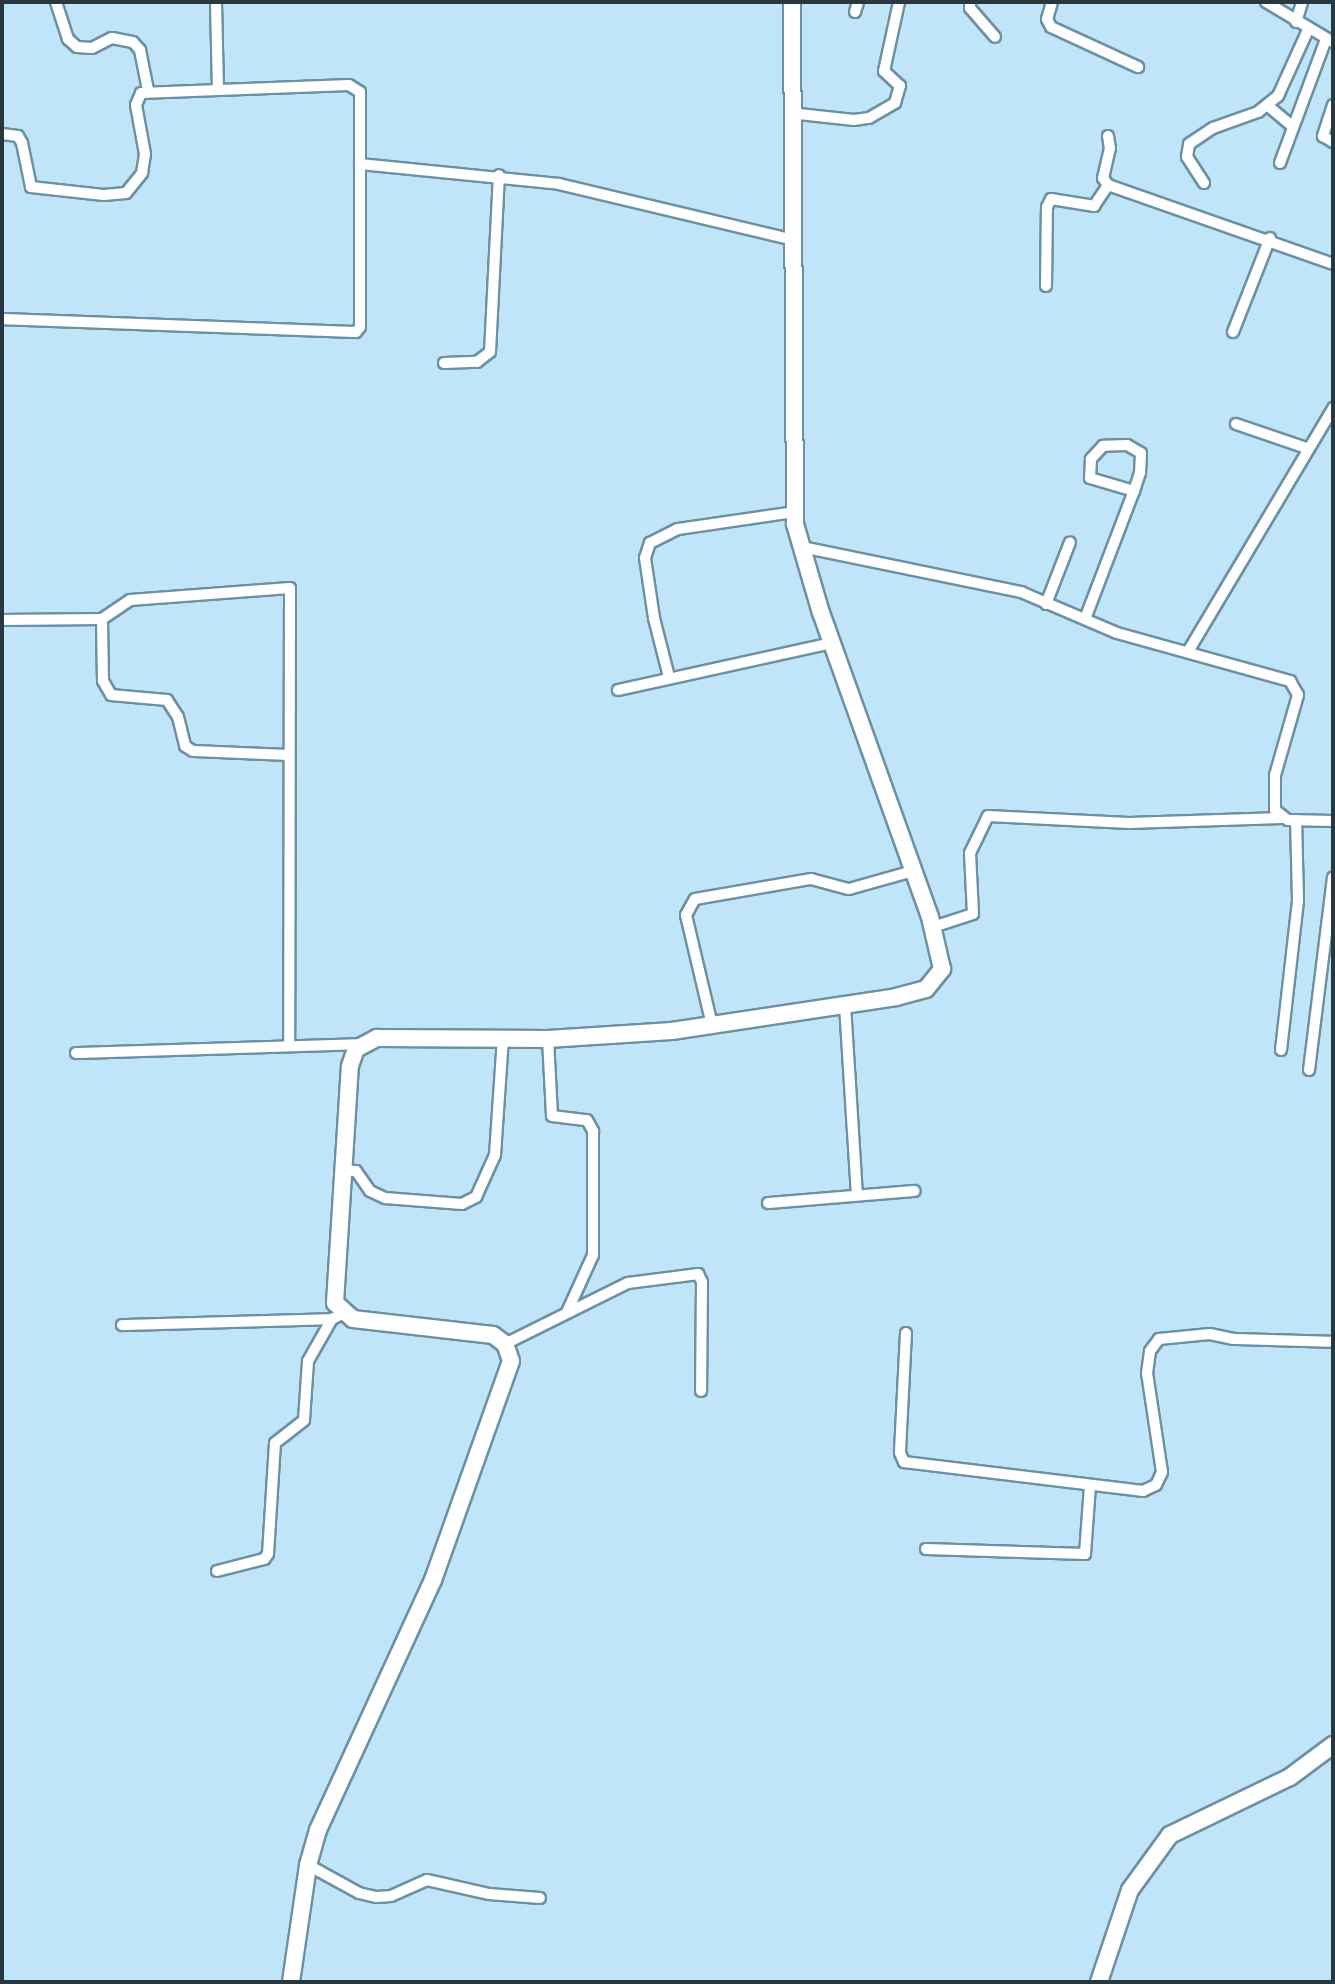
<!DOCTYPE html>
<style>
body{margin:0}
#map{position:relative;width:1335px;height:1984px;overflow:hidden;background:#c0e5f9;font-family:Arial,sans-serif}
div>[style]{position:absolute}
.roads{filter:drop-shadow(2px 0 #6d90a2) drop-shadow(-2px 0 #6d90a2) drop-shadow(0 2px #6d90a2) drop-shadow(0 -2px #6d90a2)}
.street>*{height:10px;margin:-5px;padding:0 5px;transform-origin:5px;border-radius:5px;background:#fff}
.secondary>*{height:16px;margin:-8px;padding:0 8px;transform-origin:8px;border-radius:8px;background:#fff}
span{translate:-50% -50%;white-space:nowrap;text-align:center;line-height:1.15;-webkit-text-stroke:7px #c0e5f9;paint-order:stroke}
.frame{position:absolute;inset:0;border:4px solid #293840;pointer-events:none}
</style>
<div id="map">
<div class="roads">
<div class="street">
<div style="left:56px;top:2px;width:39px;rotate:72deg"></div>
<div style="left:68px;top:39px;width:12px;rotate:42deg"></div>
<div style="left:77px;top:47px;width:15px;rotate:4deg"></div>
<div style="left:92px;top:48px;width:22px;rotate:-27deg"></div>
<div style="left:112px;top:38px;width:21px;rotate:11deg"></div>
<div style="left:133px;top:42px;width:11px;rotate:49deg"></div>
<div style="left:140px;top:50px;width:41px;rotate:78.7deg"></div>
<div style="left:216px;top:2px;width:86px;rotate:88.7deg"></div>
<div style="left:970px;top:2px;width:6px;rotate:90deg"></div>
<div style="left:970px;top:8px;width:38px;rotate:49deg"></div>
<div style="left:1052px;top:2px;width:18px;rotate:106deg"></div>
<div style="left:1047px;top:19px;width:9px;rotate:63deg"></div>
<div style="left:1051px;top:27px;width:96px;rotate:24.7deg"></div>
<div style="left:1266px;top:2px;width:78px;rotate:30.8deg"></div>
<div style="left:855px;top:12px;width:10px;rotate:-73deg"></div>
<div style="left:1296px;top:22px;width:21px;rotate:-73deg"></div>
<div style="left:1267px;top:105px;width:34px;rotate:40deg"></div>
<div style="left:1333px;top:105px;width:33px;rotate:108deg"></div>
<div style="left:1323px;top:136px;width:12px;rotate:31deg"></div>
<div style="left:790px;top:113px;width:64px;rotate:6.2deg"></div>
<div style="left:854px;top:120px;width:15px;rotate:-8deg"></div>
<div style="left:869px;top:118px;width:30px;rotate:-30deg"></div>
<div style="left:895px;top:103px;width:18px;rotate:-74deg"></div>
<div style="left:900px;top:86px;width:22px;rotate:-137deg"></div>
<div style="left:884px;top:71px;width:71px;rotate:-77.7deg"></div>
<div style="left:2px;top:134px;width:16px;rotate:7deg"></div>
<div style="left:18px;top:136px;width:8px;rotate:60deg"></div>
<div style="left:22px;top:143px;width:45px;rotate:78.4deg"></div>
<div style="left:31px;top:187px;width:73px;rotate:6.3deg"></div>
<div style="left:104px;top:195px;width:22px;rotate:-5deg"></div>
<div style="left:126px;top:193px;width:26px;rotate:-51deg"></div>
<div style="left:142px;top:173px;width:19px;rotate:-81deg"></div>
<div style="left:145px;top:154px;width:50px;rotate:-100.4deg"></div>
<div style="left:136px;top:105px;width:13px;rotate:-67deg"></div>
<div style="left:141px;top:93px;width:208px;rotate:-2.2deg"></div>
<div style="left:349px;top:85px;width:13px;rotate:32deg"></div>
<div style="left:360px;top:92px;width:235px;rotate:90deg"></div>
<div style="left:360px;top:327px;width:6px;rotate:129deg"></div>
<div style="left:356px;top:332px;width:354px;rotate:-177.9deg"></div>
<div style="left:1108px;top:136px;width:12px;rotate:81deg"></div>
<div style="left:1110px;top:148px;width:31px;rotate:103deg"></div>
<div style="left:1103px;top:178px;width:9px;rotate:54deg"></div>
<div style="left:1108px;top:185px;width:238px;rotate:19.3deg"></div>
<div style="left:1280px;top:163px;width:132px;rotate:-69.6deg"></div>
<div style="left:360px;top:164px;width:200px;rotate:5.7deg"></div>
<div style="left:559px;top:184px;width:237px;rotate:13.4deg"></div>
<div style="left:1204px;top:183px;width:31px;rotate:-123deg"></div>
<div style="left:1187px;top:157px;width:13px;rotate:-81deg"></div>
<div style="left:1189px;top:144px;width:29px;rotate:-34deg"></div>
<div style="left:1213px;top:128px;width:48px;rotate:-19.6deg"></div>
<div style="left:1258px;top:112px;width:26px;rotate:-39deg"></div>
<div style="left:1278px;top:96px;width:72px;rotate:-65.6deg"></div>
<div style="left:1046px;top:286px;width:79px;rotate:-89.3deg"></div>
<div style="left:1047px;top:207px;width:9px;rotate:-63deg"></div>
<div style="left:1051px;top:199px;width:44px;rotate:9.2deg"></div>
<div style="left:1094px;top:206px;width:25px;rotate:-56deg"></div>
<div style="left:1233px;top:332px;width:101px;rotate:-68.5deg"></div>
<div style="left:444px;top:363px;width:33px;rotate:-2deg"></div>
<div style="left:477px;top:362px;width:16px;rotate:-38deg"></div>
<div style="left:490px;top:352px;width:177px;rotate:-87.1deg"></div>
<div style="left:1236px;top:424px;width:74px;rotate:18.9deg"></div>
<div style="left:802px;top:547px;width:224px;rotate:11.6deg"></div>
<div style="left:1021px;top:592px;width:104px;rotate:23.1deg"></div>
<div style="left:1117px;top:633px;width:180px;rotate:15.5deg"></div>
<div style="left:1290px;top:681px;width:16px;rotate:60deg"></div>
<div style="left:1298px;top:695px;width:83px;rotate:106deg"></div>
<div style="left:1275px;top:775px;width:35px;rotate:90deg"></div>
<div style="left:1275px;top:810px;width:16px;rotate:38deg"></div>
<div style="left:1288px;top:820px;width:45px;rotate:1.3deg"></div>
<div style="left:1046px;top:604px;width:66px;rotate:-68.8deg"></div>
<div style="left:102px;top:619px;width:62px;rotate:89.1deg"></div>
<div style="left:103px;top:681px;width:16px;rotate:60deg"></div>
<div style="left:111px;top:695px;width:56px;rotate:5.1deg"></div>
<div style="left:167px;top:700px;width:20px;rotate:57deg"></div>
<div style="left:178px;top:717px;width:30px;rotate:76deg"></div>
<div style="left:185px;top:746px;width:9px;rotate:32deg"></div>
<div style="left:193px;top:751px;width:96px;rotate:2.4deg"></div>
<div style="left:1085px;top:619px;width:137px;rotate:-69.1deg"></div>
<div style="left:1134px;top:491px;width:19px;rotate:-72deg"></div>
<div style="left:1140px;top:473px;width:20px;rotate:-87deg"></div>
<div style="left:1141px;top:453px;width:16px;rotate:-150deg"></div>
<div style="left:1127px;top:445px;width:24px;rotate:178deg"></div>
<div style="left:1103px;top:446px;width:18px;rotate:133deg"></div>
<div style="left:1091px;top:459px;width:19px;rotate:93deg"></div>
<div style="left:1090px;top:478px;width:46px;rotate:16.5deg"></div>
<div style="left:2px;top:620px;width:100px;rotate:-0.6deg"></div>
<div style="left:102px;top:619px;width:34px;rotate:-34deg"></div>
<div style="left:130px;top:600px;width:160px;rotate:-4.3deg"></div>
<div style="left:290px;top:588px;width:457px;rotate:90.1deg"></div>
<div style="left:1189px;top:650px;width:282px;rotate:-59.2deg"></div>
<div style="left:669px;top:677px;width:61px;rotate:-104.3deg"></div>
<div style="left:654px;top:618px;width:61px;rotate:-98.5deg"></div>
<div style="left:645px;top:558px;width:16px;rotate:-72deg"></div>
<div style="left:650px;top:543px;width:31px;rotate:-27deg"></div>
<div style="left:678px;top:529px;width:117px;rotate:-8.3deg"></div>
<div style="left:618px;top:690px;width:218px;rotate:-12.4deg"></div>
<div style="left:933px;top:927px;width:42px;rotate:-18deg"></div>
<div style="left:973px;top:914px;width:61px;rotate:-92.8deg"></div>
<div style="left:970px;top:853px;width:41px;rotate:-64.1deg"></div>
<div style="left:988px;top:816px;width:141px;rotate:2.8deg"></div>
<div style="left:1129px;top:823px;width:153px;rotate:-1.9deg"></div>
<div style="left:845px;top:1005px;width:190px;rotate:86.4deg"></div>
<div style="left:712px;top:1025px;width:113px;rotate:-103.3deg"></div>
<div style="left:686px;top:915px;width:18px;rotate:-61deg"></div>
<div style="left:695px;top:899px;width:118px;rotate:-9.8deg"></div>
<div style="left:811px;top:879px;width:39px;rotate:15deg"></div>
<div style="left:849px;top:889px;width:66px;rotate:-15.7deg"></div>
<div style="left:548px;top:1039px;width:77px;rotate:87deg"></div>
<div style="left:552px;top:1116px;width:35px;rotate:7deg"></div>
<div style="left:587px;top:1120px;width:13px;rotate:61deg"></div>
<div style="left:593px;top:1131px;width:124px;rotate:90deg"></div>
<div style="left:593px;top:1255px;width:63px;rotate:114.5deg"></div>
<div style="left:1281px;top:1050px;width:151px;rotate:-83.5deg"></div>
<div style="left:1298px;top:900px;width:80px;rotate:-91.4deg"></div>
<div style="left:76px;top:1053px;width:284px;rotate:-1.8deg"></div>
<div style="left:1309px;top:1070px;width:194px;rotate:-82.9deg"></div>
<div style="left:343px;top:1170px;width:13px;rotate:4deg"></div>
<div style="left:356px;top:1171px;width:24px;rotate:55deg"></div>
<div style="left:370px;top:1191px;width:17px;rotate:25deg"></div>
<div style="left:385px;top:1198px;width:77px;rotate:4.5deg"></div>
<div style="left:462px;top:1204px;width:16px;rotate:-27deg"></div>
<div style="left:476px;top:1197px;width:46px;rotate:-65.7deg"></div>
<div style="left:495px;top:1155px;width:116px;rotate:-86.1deg"></div>
<div style="left:768px;top:1203px;width:147px;rotate:-4.7deg"></div>
<div style="left:122px;top:1325px;width:210px;rotate:-1.6deg"></div>
<div style="left:906px;top:1333px;width:120px;rotate:92.9deg"></div>
<div style="left:900px;top:1453px;width:10px;rotate:66deg"></div>
<div style="left:904px;top:1462px;width:241px;rotate:6.9deg"></div>
<div style="left:1143px;top:1491px;width:14px;rotate:-25deg"></div>
<div style="left:1156px;top:1485px;width:14px;rotate:-65deg"></div>
<div style="left:1162px;top:1472px;width:100px;rotate:-98.6deg"></div>
<div style="left:1147px;top:1373px;width:22px;rotate:-82deg"></div>
<div style="left:1150px;top:1351px;width:15px;rotate:-53deg"></div>
<div style="left:1159px;top:1339px;width:51px;rotate:-5.6deg"></div>
<div style="left:1210px;top:1334px;width:24px;rotate:12deg"></div>
<div style="left:1233px;top:1339px;width:100px;rotate:1.7deg"></div>
<div style="left:505px;top:1344px;width:137px;rotate:-26.4deg"></div>
<div style="left:628px;top:1283px;width:71px;rotate:-7.3deg"></div>
<div style="left:698px;top:1274px;width:9px;rotate:63deg"></div>
<div style="left:702px;top:1282px;width:109px;rotate:90.5deg"></div>
<div style="left:926px;top:1549px;width:159px;rotate:1.8deg"></div>
<div style="left:1085px;top:1554px;width:68px;rotate:-85.8deg"></div>
<div style="left:217px;top:1571px;width:49px;rotate:-14.3deg"></div>
<div style="left:264px;top:1559px;width:6px;rotate:-51deg"></div>
<div style="left:268px;top:1554px;width:111px;rotate:-86.4deg"></div>
<div style="left:275px;top:1443px;width:37px;rotate:-38deg"></div>
<div style="left:304px;top:1420px;width:59px;rotate:-86.1deg"></div>
<div style="left:308px;top:1361px;width:48px;rotate:-60.3deg"></div>
<div style="left:332px;top:1319px;width:11px;rotate:-27deg"></div>
<div style="left:308px;top:1865px;width:58px;rotate:28.8deg"></div>
<div style="left:359px;top:1893px;width:18px;rotate:13deg"></div>
<div style="left:377px;top:1897px;width:14px;rotate:-4deg"></div>
<div style="left:391px;top:1896px;width:39px;rotate:-24deg"></div>
<div style="left:427px;top:1880px;width:64px;rotate:12.7deg"></div>
<div style="left:489px;top:1894px;width:51px;rotate:4.5deg"></div>
</div>
<div class="secondary">
<div style="left:291px;top:1982px;width:118px;rotate:-81.7deg"></div>
<div style="left:308px;top:1865px;width:36px;rotate:-74deg"></div>
<div style="left:318px;top:1830px;width:275px;rotate:-65.3deg"></div>
<div style="left:433px;top:1580px;width:232px;rotate:-70.4deg"></div>
<div style="left:511px;top:1361px;width:18px;rotate:-109deg"></div>
<div style="left:505px;top:1344px;width:15px;rotate:-143deg"></div>
<div style="left:493px;top:1335px;width:141px;rotate:-173.5deg"></div>
<div style="left:353px;top:1319px;width:24px;rotate:-138deg"></div>
<div style="left:335px;top:1303px;width:237px;rotate:-86.4deg"></div>
<div style="left:350px;top:1066px;width:18px;rotate:-71deg"></div>
<div style="left:356px;top:1049px;width:24px;rotate:-28deg"></div>
<div style="left:377px;top:1038px;width:171px;rotate:0.3deg"></div>
<div style="left:548px;top:1039px;width:124px;rotate:-3.7deg"></div>
<div style="left:672px;top:1031px;width:227px;rotate:-8.6deg"></div>
<div style="left:896px;top:997px;width:31px;rotate:-15deg"></div>
<div style="left:926px;top:989px;width:26px;rotate:-51deg"></div>
<div style="left:942px;top:969px;width:53px;rotate:-103deg"></div>
<div style="left:930px;top:917px;width:323px;rotate:-109.7deg"></div>
<div style="left:821px;top:613px;width:93px;rotate:-106.3deg"></div>
<div style="left:795px;top:524px;width:522px;rotate:-90.33deg"></div>
<div style="left:1099px;top:1982px;width:97px;rotate:-71.4deg"></div>
<div style="left:1130px;top:1890px;width:68px;rotate:-54deg"></div>
<div style="left:1170px;top:1835px;width:133px;rotate:-25.8deg"></div>
<div style="left:1290px;top:1777px;width:54px;rotate:-36.7deg"></div>
</div>
</div>
<div class="frame"></div>
</div>
